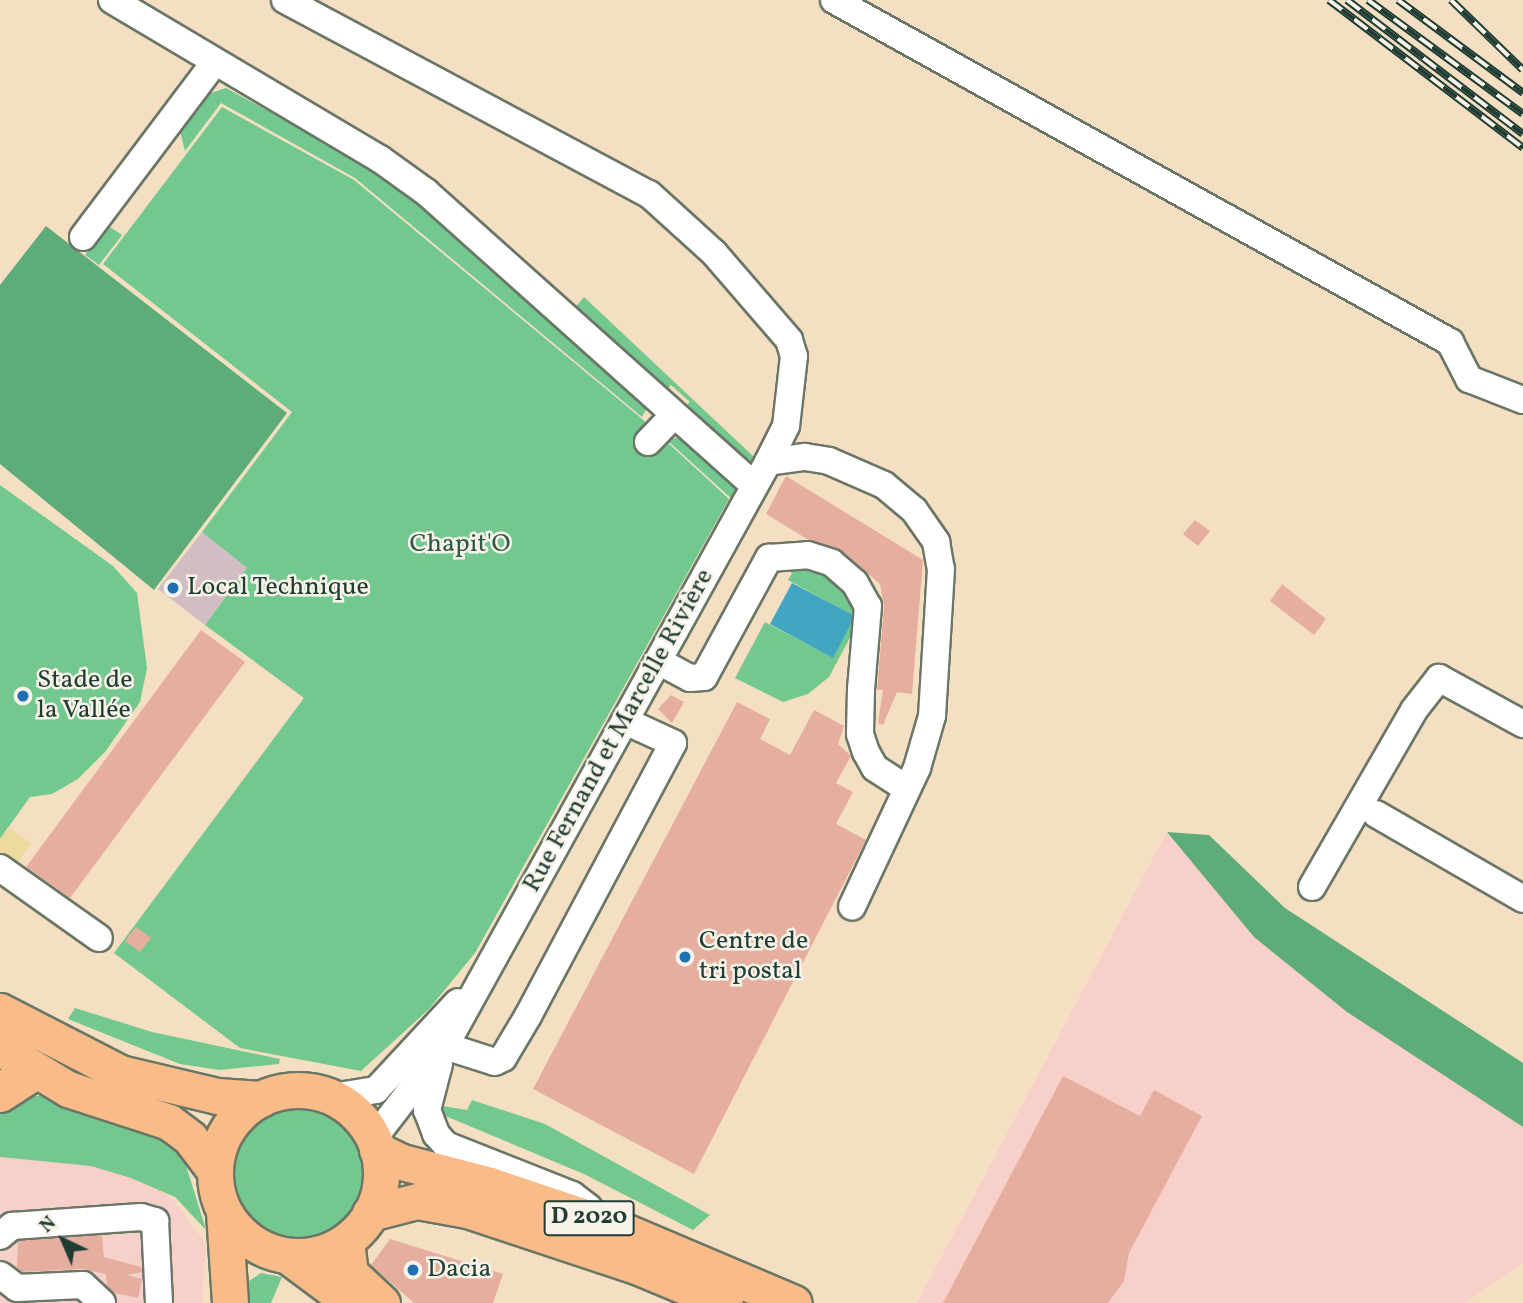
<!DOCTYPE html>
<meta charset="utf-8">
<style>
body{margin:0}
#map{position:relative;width:1523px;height:1303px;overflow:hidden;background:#f4dfc2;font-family:Vollkorn,serif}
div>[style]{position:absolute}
.built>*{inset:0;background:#f7d0ca}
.industrial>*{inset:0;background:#d2bec2}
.green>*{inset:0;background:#72c88e}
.round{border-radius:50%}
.forest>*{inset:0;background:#5dac79}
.sand>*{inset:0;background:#eeda9e}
.water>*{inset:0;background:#41a7c1}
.building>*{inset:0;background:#e5ae9f}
.roads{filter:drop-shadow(2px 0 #6a7666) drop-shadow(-2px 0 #6a7666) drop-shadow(0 2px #6a7666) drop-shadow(0 -2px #6a7666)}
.minor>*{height:26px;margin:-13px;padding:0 13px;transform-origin:13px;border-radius:13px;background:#fff}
.major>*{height:35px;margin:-17.5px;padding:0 17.5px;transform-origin:17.5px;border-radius:17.5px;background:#f9bc89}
.major>.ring{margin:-17.5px;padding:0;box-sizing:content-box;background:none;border:35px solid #f9bc89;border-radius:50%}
.highway>*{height:38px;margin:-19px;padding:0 19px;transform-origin:19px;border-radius:19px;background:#f9bc89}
.rail>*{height:8px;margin-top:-4px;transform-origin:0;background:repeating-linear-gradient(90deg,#f7f3e8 0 16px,#1f3d34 0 32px);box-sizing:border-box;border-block:2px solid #1f3d34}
.dots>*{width:19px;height:19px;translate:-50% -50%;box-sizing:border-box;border:4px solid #f7f3e8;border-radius:50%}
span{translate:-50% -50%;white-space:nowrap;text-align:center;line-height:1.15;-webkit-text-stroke:5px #f7f3e8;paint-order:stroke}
.shield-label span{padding:2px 5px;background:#f7f3e8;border:2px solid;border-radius:5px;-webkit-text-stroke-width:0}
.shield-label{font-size:24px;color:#1f3d34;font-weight:700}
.park-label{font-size:26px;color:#305946}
.poi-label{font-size:26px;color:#1f3d34}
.left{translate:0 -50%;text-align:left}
.street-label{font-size:26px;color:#1f3d34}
.north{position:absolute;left:28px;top:1205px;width:70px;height:70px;-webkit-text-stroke:5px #f7f3e8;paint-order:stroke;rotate:316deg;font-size:19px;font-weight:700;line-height:28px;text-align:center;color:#1f3d34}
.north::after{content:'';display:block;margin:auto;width:24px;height:32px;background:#1f3d34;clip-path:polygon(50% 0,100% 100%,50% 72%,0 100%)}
</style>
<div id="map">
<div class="built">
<div style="clip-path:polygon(1167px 832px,1254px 937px,1347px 1012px,1523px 1127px,1523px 1263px,1465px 1303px,917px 1303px)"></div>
<div style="clip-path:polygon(0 1155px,31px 1155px,108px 1168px,150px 1184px,173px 1199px,206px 1244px,202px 1303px,0 1303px)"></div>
</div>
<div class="industrial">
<div style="clip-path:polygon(202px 532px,247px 568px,205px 625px,158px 589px)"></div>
</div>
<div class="green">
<div style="clip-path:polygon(226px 88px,385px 175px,417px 199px,648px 406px,642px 417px,355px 178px,221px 103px,185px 151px,180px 131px,208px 94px)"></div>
<div style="clip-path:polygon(222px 107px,354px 180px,641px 418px,729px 499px,475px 953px,429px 1009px,361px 1071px,240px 1048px,114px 953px,304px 698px,205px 625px,247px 568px,202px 532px,292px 412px,103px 264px)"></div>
<div style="clip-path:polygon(107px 225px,122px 235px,99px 265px,85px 255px)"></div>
<div style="clip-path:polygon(584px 297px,754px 457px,750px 464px,682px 409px,690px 402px,671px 385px,663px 392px,572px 311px)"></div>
<div style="clip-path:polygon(680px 436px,733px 486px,736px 492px,733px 500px,668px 441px)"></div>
<div style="clip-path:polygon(0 485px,113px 566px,137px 593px,147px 668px,140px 702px,105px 752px,78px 779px,52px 794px,30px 797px,0 839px)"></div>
<div style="clip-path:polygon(802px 561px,839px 574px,860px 619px,829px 677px,808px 694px,783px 702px,735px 678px,765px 622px,832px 657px,854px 616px,788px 580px,792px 573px,785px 566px)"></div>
<div style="clip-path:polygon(75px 1008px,152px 1032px,280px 1059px,279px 1064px,219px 1070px,180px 1064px,68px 1019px)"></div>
<div style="clip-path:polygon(29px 1096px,44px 1096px,166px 1141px,185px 1162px,206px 1230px,175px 1197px,131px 1178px,91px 1166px,0 1157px,0 1111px)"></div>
<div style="clip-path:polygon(472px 1100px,545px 1124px,710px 1215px,693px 1230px,584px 1174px,443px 1115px,443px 1106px,467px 1110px)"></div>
<div class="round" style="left:230px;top:1104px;width:136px;height:136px"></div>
<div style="clip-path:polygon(261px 1273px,282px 1277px,271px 1303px,242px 1303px,249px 1281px)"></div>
</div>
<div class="forest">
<div style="clip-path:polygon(46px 226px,287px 413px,154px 590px,0 464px,0 285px)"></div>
<div style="clip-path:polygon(1167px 832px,1209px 835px,1285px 908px,1523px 1063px,1523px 1127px,1347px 1012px,1254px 937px)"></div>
</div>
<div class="sand">
<div style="clip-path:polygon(8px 827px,31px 843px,17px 863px,0 851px,0 839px)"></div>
</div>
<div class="water">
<div style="clip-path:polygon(792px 583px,855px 616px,833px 658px,770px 624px)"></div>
</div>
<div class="building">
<div style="clip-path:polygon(786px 476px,923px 560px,912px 694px,897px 692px,883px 725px,878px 723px,883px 690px,877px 690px,884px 607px,880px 584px,842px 551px,807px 539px,766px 514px)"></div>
<div style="clip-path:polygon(1195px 520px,1210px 531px,1198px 546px,1183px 534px)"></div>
<div style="clip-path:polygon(1282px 584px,1326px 619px,1314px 635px,1270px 601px)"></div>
<div style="clip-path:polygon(201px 630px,245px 662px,70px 898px,26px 867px)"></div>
<div style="clip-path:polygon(671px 695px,684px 702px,672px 723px,658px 709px)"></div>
<div style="clip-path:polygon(737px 702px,770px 719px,760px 739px,790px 755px,814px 710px,844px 726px,838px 744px,851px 756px,836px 783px,853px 792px,836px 824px,866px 840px,694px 1174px,533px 1089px)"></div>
<div style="clip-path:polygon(136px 927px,151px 938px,140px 952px,125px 941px)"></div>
<div style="clip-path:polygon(1063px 1076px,1140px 1116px,1154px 1090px,1202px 1116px,1129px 1253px,1124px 1281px,1108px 1303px,943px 1303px)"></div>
<div style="clip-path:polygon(102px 1235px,104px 1257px,141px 1267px,142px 1272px,127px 1275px,142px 1279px,138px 1298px,114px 1293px,107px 1286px,106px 1274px,82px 1269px,22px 1272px,17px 1268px,18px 1241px)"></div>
<div style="clip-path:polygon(390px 1239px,503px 1274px,493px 1303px,414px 1303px,371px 1265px)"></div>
</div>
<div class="roads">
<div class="minor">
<div style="left:112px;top:0;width:312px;rotate:30.7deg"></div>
<div style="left:380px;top:159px;width:57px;rotate:35.7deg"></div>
<div style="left:426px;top:192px;width:440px;rotate:41.8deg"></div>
<div style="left:285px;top:0;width:412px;rotate:28.1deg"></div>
<div style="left:649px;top:194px;width:88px;rotate:42.2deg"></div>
<div style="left:714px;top:253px;width:115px;rotate:49.2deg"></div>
<div style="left:789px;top:340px;width:17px;rotate:73deg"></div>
<div style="left:794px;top:356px;width:70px;rotate:96.5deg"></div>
<div style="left:786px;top:426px;width:40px;rotate:116.6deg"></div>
<div style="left:768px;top:462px;width:667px;rotate:118.95deg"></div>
<div style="left:445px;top:1046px;width:118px;rotate:127.7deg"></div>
<div style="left:834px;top:0;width:705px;rotate:29.04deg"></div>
<div style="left:1450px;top:342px;width:42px;rotate:62.8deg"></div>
<div style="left:1469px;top:379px;width:58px;rotate:21.3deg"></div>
<div style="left:83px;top:237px;width:218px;rotate:-53deg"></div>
<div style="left:648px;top:442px;width:37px;rotate:-46deg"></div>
<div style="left:768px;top:462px;width:37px;rotate:-8deg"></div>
<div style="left:805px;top:457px;width:24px;rotate:9deg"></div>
<div style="left:829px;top:461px;width:60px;rotate:23.6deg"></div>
<div style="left:884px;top:485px;width:39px;rotate:40deg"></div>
<div style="left:914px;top:510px;width:39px;rotate:55deg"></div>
<div style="left:936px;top:542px;width:27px;rotate:80deg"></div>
<div style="left:941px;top:569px;width:147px;rotate:93.5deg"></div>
<div style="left:932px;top:716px;width:54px;rotate:106.1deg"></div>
<div style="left:917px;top:768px;width:153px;rotate:115.1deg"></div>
<div style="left:658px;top:661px;width:36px;rotate:28deg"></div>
<div style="left:690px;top:678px;width:14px;rotate:-4deg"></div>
<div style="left:704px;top:677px;width:136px;rotate:-61.4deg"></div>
<div style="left:769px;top:558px;width:39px;rotate:-4deg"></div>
<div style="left:808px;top:555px;width:25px;rotate:18deg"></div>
<div style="left:832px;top:563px;width:30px;rotate:41deg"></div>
<div style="left:855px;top:583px;width:26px;rotate:61deg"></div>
<div style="left:868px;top:606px;width:83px;rotate:94.8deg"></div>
<div style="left:861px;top:689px;width:45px;rotate:91.3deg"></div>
<div style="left:860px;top:734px;width:19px;rotate:72deg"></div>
<div style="left:866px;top:752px;width:18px;rotate:61deg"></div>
<div style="left:875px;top:768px;width:37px;rotate:33deg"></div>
<div style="left:1376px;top:814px;width:170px;rotate:30deg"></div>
<div style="left:0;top:868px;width:121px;rotate:35.3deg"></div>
<div style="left:1312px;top:887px;width:204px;rotate:-60deg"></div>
<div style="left:1414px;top:710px;width:41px;rotate:-52deg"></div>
<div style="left:1439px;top:678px;width:96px;rotate:28.7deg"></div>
<div style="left:445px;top:1046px;width:52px;rotate:17.7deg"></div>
<div style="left:495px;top:1062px;width:9px;rotate:-27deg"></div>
<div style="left:503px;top:1058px;width:49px;rotate:-59.2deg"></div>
<div style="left:528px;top:1016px;width:309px;rotate:-62deg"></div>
<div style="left:673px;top:743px;width:53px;rotate:-155.4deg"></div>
<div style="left:439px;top:1064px;width:48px;rotate:104.6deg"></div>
<div style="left:427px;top:1110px;width:26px;rotate:69deg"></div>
<div style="left:436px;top:1134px;width:15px;rotate:48deg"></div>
<div style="left:446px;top:1145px;width:136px;rotate:21.6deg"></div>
<div style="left:572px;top:1195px;width:21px;rotate:37deg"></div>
<div style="left:332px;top:1097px;width:45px;rotate:-9deg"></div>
<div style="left:376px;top:1090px;width:120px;rotate:-47deg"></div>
<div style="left:0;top:1236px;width:16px;rotate:-40deg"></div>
<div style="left:12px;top:1226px;width:129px;rotate:-4deg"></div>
<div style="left:141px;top:1217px;width:15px;rotate:16deg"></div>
<div style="left:155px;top:1221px;width:82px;rotate:87.2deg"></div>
<div style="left:0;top:1275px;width:21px;rotate:37deg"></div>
<div style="left:17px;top:1288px;width:66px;rotate:-2.6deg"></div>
<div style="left:83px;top:1285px;width:26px;rotate:43deg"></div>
</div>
<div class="major">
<div style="left:0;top:1011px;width:135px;rotate:27.3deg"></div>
<div style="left:120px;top:1073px;width:100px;rotate:13.3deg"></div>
<div style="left:217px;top:1096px;width:44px;rotate:3.9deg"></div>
<div style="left:10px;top:1054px;width:68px;rotate:31.1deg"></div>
<div style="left:68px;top:1089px;width:106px;rotate:18.1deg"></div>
<div style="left:169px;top:1122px;width:26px;rotate:37deg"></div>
<div style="left:190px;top:1138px;width:41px;rotate:52.9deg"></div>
<div class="ring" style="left:215px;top:1090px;width:131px;height:131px"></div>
<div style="left:377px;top:1150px;width:28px;rotate:26deg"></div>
<div style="left:402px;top:1162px;width:91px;rotate:14.6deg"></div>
<div style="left:490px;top:1185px;width:132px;rotate:18.6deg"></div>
<div style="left:615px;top:1227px;width:194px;rotate:23deg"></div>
<div style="left:224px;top:1212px;width:91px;rotate:86.2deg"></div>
<div style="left:370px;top:1213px;width:49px;rotate:-14.3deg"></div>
<div style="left:417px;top:1201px;width:51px;rotate:10.2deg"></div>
<div style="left:467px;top:1210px;width:181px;rotate:18.3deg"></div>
<div style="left:639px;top:1267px;width:93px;rotate:22.7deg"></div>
<div style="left:346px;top:1241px;width:32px;rotate:83deg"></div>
<div style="left:350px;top:1273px;width:44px;rotate:43.2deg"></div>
<div style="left:288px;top:1256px;width:79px;rotate:36.7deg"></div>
</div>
<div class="highway">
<div style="left:0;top:1049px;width:37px;rotate:-31deg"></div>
<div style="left:0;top:1093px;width:40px;rotate:-32.9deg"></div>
</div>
</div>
<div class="rail">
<div style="left:1329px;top:0;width:244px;rotate:37.3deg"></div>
<div style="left:1347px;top:0;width:221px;rotate:37.3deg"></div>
<div style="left:1368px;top:0;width:192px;rotate:36.3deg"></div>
<div style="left:1398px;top:0;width:156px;rotate:36.6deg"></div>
<div style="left:1451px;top:0;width:100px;rotate:44.2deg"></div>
</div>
<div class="dots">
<div style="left:173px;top:588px;background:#1f6fb2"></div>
<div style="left:23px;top:696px;background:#1f6fb2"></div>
<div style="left:685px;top:957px;background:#1f6fb2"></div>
<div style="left:413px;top:1270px;background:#1f6fb2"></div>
</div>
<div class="shield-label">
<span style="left:589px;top:1218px">D 2020</span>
</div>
<div class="park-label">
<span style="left:460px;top:545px">Chapit'O</span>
</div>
<div class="poi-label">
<span class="left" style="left:187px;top:588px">Local Technique</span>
<span class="left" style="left:37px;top:696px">Stade de<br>la Vallée</span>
<span class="left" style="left:699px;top:957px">Centre de<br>tri postal</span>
<span class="left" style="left:427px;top:1270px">Dacia</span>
</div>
<div class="street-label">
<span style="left:619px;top:731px;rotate:-61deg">Rue Fernand et Marcelle Rivière</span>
</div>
<div class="north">N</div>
</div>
